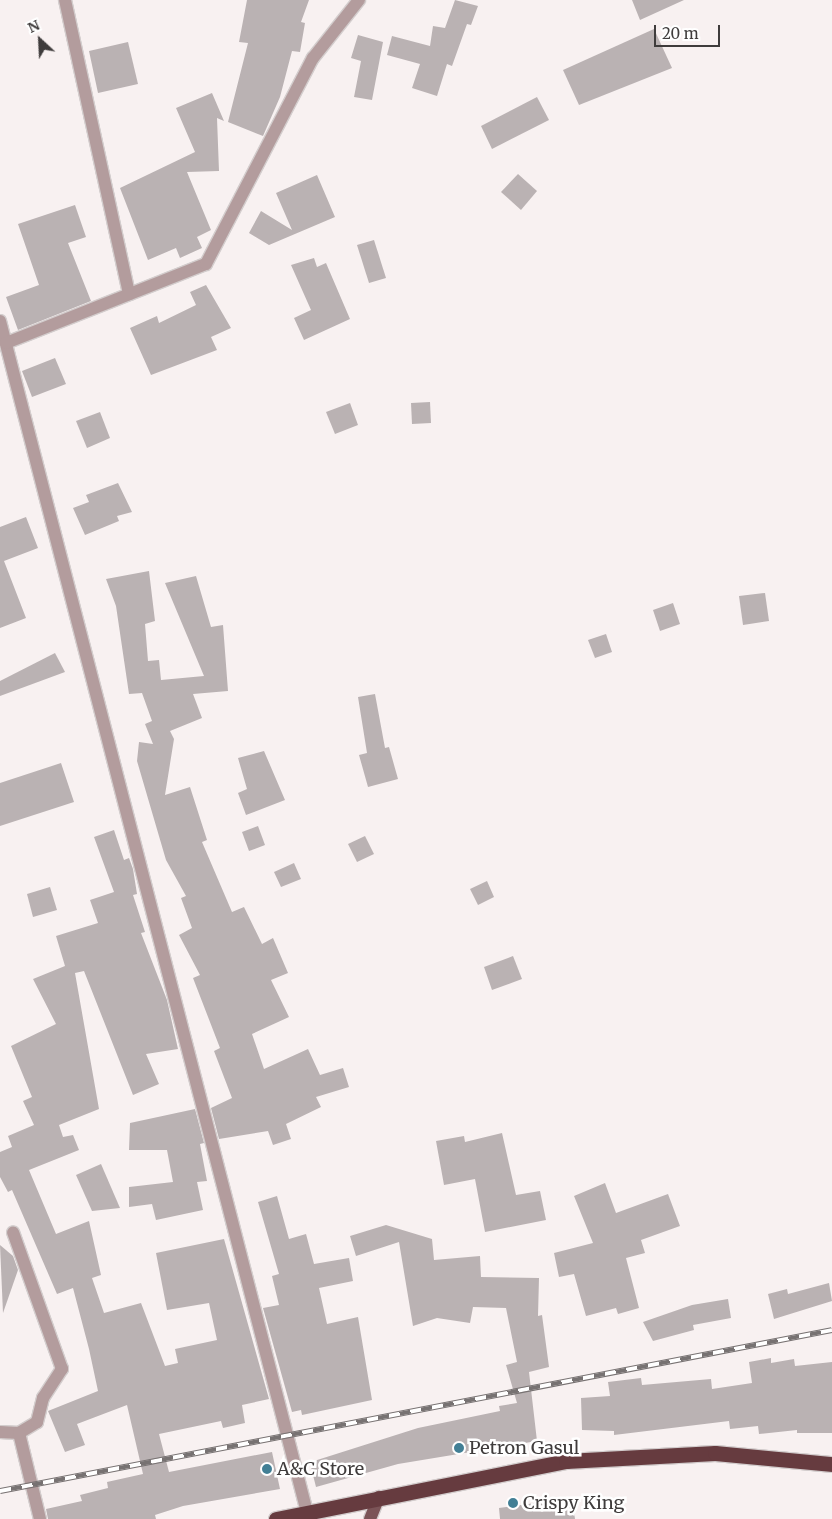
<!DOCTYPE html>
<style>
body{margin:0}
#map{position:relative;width:832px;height:1519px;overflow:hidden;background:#f8f1f1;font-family:Merriweather,serif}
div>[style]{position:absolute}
.building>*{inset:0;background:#bab2b3}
.roads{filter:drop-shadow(1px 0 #d3cdcd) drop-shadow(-1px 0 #d3cdcd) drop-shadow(0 1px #d3cdcd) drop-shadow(0 -1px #d3cdcd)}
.minor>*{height:12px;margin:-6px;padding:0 6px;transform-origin:6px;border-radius:6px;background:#b39c9d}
.major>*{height:12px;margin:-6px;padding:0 6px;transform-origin:6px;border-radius:6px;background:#7b5457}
.highway>*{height:15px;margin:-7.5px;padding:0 7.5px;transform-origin:7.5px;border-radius:7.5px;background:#663b3f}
.rail>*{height:5.5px;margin-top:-2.75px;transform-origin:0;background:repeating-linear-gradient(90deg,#fff 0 11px,#777272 0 22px);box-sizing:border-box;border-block:1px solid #777272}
.dots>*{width:14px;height:14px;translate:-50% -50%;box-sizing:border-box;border:2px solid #fff;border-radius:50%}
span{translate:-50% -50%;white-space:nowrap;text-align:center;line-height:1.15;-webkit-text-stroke:5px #fff;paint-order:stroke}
.poi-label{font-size:18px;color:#3f3c3c}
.left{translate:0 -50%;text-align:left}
.north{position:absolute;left:15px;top:15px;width:50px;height:50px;-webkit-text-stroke:4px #fff;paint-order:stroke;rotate:335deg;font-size:14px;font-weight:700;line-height:20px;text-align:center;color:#3f3c3c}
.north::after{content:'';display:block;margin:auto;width:18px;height:22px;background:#3f3c3c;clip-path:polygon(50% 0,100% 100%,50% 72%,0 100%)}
.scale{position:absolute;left:654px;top:25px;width:66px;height:22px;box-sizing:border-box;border:2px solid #3f3c3c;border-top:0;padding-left:6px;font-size:15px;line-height:18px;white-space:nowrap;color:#3f3c3c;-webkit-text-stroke:4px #fff;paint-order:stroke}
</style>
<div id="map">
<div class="building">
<div style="clip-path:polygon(247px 0,309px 0,301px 22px,305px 23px,300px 52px,292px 51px,280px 97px,263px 136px,228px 122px,248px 43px,239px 42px)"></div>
<div style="clip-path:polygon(455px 0,478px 6px,471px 25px,467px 24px,452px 66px,447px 64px,437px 96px,412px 88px,420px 64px,387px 55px,392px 36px,430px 46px,433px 26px,445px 28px)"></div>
<div style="clip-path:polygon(632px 0,684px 0,640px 20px)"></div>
<div style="clip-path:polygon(654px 29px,672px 68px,579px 105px,563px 70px)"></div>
<div style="clip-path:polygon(358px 35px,383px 42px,372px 100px,354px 97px,361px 61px,351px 58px)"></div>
<div style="clip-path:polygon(128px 42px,138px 84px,98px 93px,89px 51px)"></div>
<div style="clip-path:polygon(212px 93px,224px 121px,217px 118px,219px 171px,187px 172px,211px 230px,197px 237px,202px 248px,180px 258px,176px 248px,148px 260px,120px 188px,195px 152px,176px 108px)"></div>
<div style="clip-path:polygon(537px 97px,549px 120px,492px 149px,481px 126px)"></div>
<div style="clip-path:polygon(518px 174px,537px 191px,521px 210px,501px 192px)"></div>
<div style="clip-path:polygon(317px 175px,335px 217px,269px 245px,249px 233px,261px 211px,292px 230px,276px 193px)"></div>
<div style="clip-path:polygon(75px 205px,86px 237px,68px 243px,91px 301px,18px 330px,6px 297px,39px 285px,18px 224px)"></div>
<div style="clip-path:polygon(374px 240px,386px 278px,369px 283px,357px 245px)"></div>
<div style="clip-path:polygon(314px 258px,317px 267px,326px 263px,350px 319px,304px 340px,294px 318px,311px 310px,291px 265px)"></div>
<div style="clip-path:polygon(206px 285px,231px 328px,211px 337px,217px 350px,151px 375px,130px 328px,157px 316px,159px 323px,196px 305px,190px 292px)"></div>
<div style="clip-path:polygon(55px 358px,66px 384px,32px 397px,22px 371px)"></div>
<div style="clip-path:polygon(430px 402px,431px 423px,412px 424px,411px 403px)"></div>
<div style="clip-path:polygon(350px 403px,358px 425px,335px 434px,326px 412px)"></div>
<div style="clip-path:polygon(100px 412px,110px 438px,87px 448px,76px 421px)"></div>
<div style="clip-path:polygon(118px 483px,132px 512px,117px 516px,119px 521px,85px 535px,73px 508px,89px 502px,86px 495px)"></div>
<div style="clip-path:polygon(26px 517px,38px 548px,4px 561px,26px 618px,0 628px,0 527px)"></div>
<div style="clip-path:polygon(149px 571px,155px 621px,145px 624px,148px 661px,159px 660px,161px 680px,204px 676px,165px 583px,196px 576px,211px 627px,223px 625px,228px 691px,193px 694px,202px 718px,170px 731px,174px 739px,165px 795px,190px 787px,207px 840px,202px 842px,232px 912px,244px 907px,262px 944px,273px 938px,288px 973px,271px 980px,289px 1017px,252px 1034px,264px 1069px,308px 1049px,320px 1075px,343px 1068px,349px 1087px,316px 1097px,321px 1107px,286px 1124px,291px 1139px,273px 1145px,268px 1131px,219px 1139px,211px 1108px,232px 1098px,214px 1051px,220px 1048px,193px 978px,200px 975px,179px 935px,192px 928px,181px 898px,186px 896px,166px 860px,137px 761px,139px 742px,153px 744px,145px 724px,152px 721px,142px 693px,129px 694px,116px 606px,106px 579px)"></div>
<div style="clip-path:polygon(765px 593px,769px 621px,743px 625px,739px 596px)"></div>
<div style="clip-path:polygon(673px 603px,680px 624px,660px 631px,653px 610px)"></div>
<div style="clip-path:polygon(606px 634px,612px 652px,595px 658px,588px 640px)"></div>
<div style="clip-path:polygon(55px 653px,65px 672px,0 696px,0 681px)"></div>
<div style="clip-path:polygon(375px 694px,385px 748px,389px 747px,398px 779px,368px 787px,359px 755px,367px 753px,358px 697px)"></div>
<div style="clip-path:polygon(264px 751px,285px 800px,246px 815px,238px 793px,247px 789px,238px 758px)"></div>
<div style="clip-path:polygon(61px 763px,74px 802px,0 826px,0 783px)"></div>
<div style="clip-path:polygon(258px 826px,265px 845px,249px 851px,242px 832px)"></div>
<div style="clip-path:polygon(114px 830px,124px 860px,129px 858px,133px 869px,137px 894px,133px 895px,145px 932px,141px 933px,167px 1000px,178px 1049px,146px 1054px,159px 1084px,133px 1095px,84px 971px,75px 973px,99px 1109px,59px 1125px,63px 1137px,73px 1135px,79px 1150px,29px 1170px,56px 1234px,89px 1221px,101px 1275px,92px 1278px,104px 1313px,141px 1303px,165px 1366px,178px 1363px,175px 1349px,217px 1340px,209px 1303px,167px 1310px,156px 1253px,224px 1239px,269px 1399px,242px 1405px,245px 1423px,223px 1428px,221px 1421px,159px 1434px,169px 1472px,272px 1452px,280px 1489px,183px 1506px,155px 1515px,156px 1519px,48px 1519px,46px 1509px,82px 1501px,80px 1495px,108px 1488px,107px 1482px,143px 1474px,127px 1405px,77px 1424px,85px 1445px,65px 1452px,48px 1411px,98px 1391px,89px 1349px,73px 1288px,57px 1294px,12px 1190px,8px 1192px,0 1177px,0 1152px,12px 1147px,8px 1136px,34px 1125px,23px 1101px,32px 1097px,11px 1046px,56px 1024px,33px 979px,65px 966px,56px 936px,98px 923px,90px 900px,114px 892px,94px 837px)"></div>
<div style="clip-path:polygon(365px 836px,374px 854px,357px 862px,348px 844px)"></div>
<div style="clip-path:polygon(294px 863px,301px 879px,281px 887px,274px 872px)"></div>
<div style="clip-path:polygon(487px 881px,494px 897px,478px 905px,470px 889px)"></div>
<div style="clip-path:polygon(50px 887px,57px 910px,33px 917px,27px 894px)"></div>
<div style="clip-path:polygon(513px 956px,522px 979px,492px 990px,484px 967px)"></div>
<div style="clip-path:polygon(195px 1109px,204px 1143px,200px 1144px,207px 1181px,197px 1182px,203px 1210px,156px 1220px,152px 1204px,129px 1207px,129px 1187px,173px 1182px,167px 1150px,129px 1150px,130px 1123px)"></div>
<div style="clip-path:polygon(502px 1133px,516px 1195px,540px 1191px,546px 1220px,485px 1232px,475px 1179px,444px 1185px,436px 1141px,464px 1136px,465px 1142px)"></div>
<div style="clip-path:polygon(101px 1164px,120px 1208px,92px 1211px,76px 1175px)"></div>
<div style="clip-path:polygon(605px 1183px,616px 1213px,668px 1194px,680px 1226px,641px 1240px,645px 1253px,626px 1258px,639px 1308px,618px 1314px,616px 1308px,586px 1316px,574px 1274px,559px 1277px,554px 1253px,593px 1243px,574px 1196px)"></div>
<div style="clip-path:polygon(277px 1196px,289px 1239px,306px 1234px,314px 1264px,349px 1258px,353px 1281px,319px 1288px,327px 1324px,358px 1317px,372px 1400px,302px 1415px,301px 1410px,292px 1412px,263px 1308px,279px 1305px,272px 1276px,279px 1274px,258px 1202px)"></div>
<div style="clip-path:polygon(386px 1225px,432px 1239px,434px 1260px,480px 1256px,481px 1277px,539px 1278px,538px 1316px,542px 1315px,549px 1367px,529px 1372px,537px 1441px,398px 1464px,316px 1487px,310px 1463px,314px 1461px,418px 1428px,500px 1411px,499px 1406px,517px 1403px,506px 1365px,517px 1362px,506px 1308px,473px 1307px,470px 1323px,437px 1318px,413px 1326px,399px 1242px,356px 1256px,350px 1236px)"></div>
<div style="clip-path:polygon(0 1245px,13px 1256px,18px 1270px,3px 1313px)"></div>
<div style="clip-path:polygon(829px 1283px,832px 1301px,774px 1319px,768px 1294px,787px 1289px,788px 1294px)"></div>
<div style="clip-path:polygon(728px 1299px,731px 1318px,693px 1325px,694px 1330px,653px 1341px,643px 1322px,692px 1305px)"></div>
<div style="clip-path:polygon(771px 1358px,771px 1363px,794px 1359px,795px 1366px,832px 1362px,832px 1433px,797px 1433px,797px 1430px,759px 1434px,758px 1426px,730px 1429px,729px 1421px,614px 1435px,614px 1431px,582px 1430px,581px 1398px,610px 1396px,608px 1382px,641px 1378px,642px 1385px,711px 1379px,712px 1389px,752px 1383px,749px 1362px)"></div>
<div style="clip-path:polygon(572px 1498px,575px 1519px,500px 1519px,499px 1508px)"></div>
</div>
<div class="roads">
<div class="minor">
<div style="left:65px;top:0;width:301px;rotate:77.7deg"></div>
<div style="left:0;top:321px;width:1230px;rotate:75.55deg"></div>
<div style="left:6px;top:343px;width:215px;rotate:-21.6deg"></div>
<div style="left:206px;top:264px;width:232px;rotate:-62.6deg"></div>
<div style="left:313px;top:58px;width:74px;rotate:-51.6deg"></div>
<div style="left:0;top:1432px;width:19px;rotate:3deg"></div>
<div style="left:19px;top:1433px;width:21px;rotate:-31deg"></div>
<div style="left:37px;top:1422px;width:25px;rotate:-76deg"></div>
<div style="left:43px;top:1398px;width:35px;rotate:-57deg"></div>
<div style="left:62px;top:1369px;width:145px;rotate:-109.7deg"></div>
<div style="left:19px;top:1433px;width:89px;rotate:76.3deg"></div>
</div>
<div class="major">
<div style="left:370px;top:1519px;width:24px;rotate:-68deg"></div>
</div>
<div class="highway">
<div style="left:276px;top:1519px;width:296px;rotate:-11.3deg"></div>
<div style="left:566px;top:1461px;width:149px;rotate:-3.1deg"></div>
<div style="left:715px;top:1453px;width:118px;rotate:5.4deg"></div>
</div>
</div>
<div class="rail">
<div style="left:0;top:1491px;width:847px;rotate:-10.95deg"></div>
</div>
<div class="dots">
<div style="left:459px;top:1448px;background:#427f95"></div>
<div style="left:267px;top:1469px;background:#427f95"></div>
<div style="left:513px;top:1503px;background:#427f95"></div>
</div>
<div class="poi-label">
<span class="left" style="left:469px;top:1448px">Petron Gasul</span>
<span class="left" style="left:277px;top:1469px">A&amp;C Store</span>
<span class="left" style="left:523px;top:1503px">Crispy King</span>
</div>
<div class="north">N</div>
<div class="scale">20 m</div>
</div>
